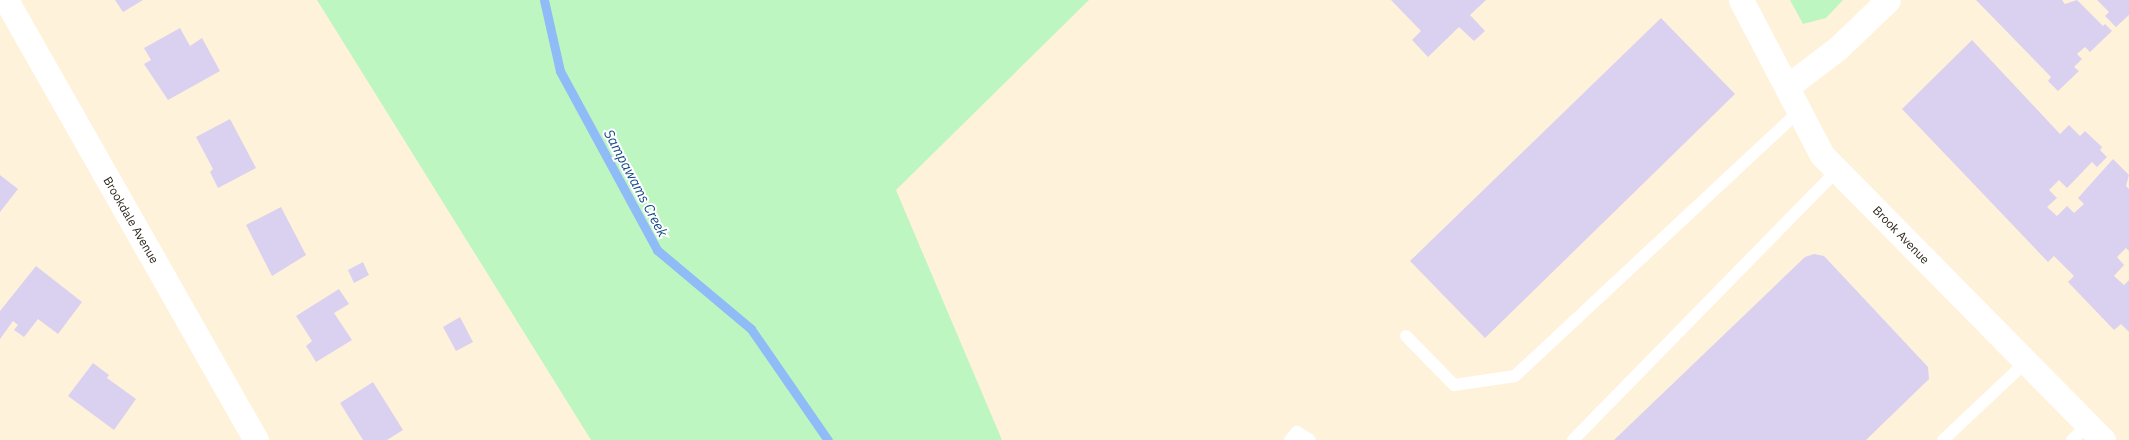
<!DOCTYPE html>
<style>
body{margin:0}
#map{position:relative;width:2129px;height:440px;overflow:hidden;background:#fff2da;font-family:"IBM Plex Sans",sans-serif}
div>[style]{position:absolute}
.green>*{inset:0;background:#bef6c2}
.stream>*{height:9px;margin:-4.5px;padding:0 4.5px;transform-origin:4.5px;border-radius:4.5px;background:#8fbbf6}
.building>*{inset:0;background:#dad1f0}
.lane>*{height:12px;margin:-6px;padding:0 6px;transform-origin:6px;border-radius:6px;background:#fff}
.street>*{height:25px;margin:-12.5px;padding:0 12.5px;transform-origin:12.5px;border-radius:12.5px;background:#fff}
span{translate:-50% -50%;white-space:nowrap;text-align:center;line-height:1.15;-webkit-text-stroke:4px #fff;paint-order:stroke}
.street-label{font-size:12px;color:#251f14}
.water-label{font-size:14px;color:#134989;font-style:italic}
</style>
<div id="map">
<div class="green">
<div style="clip-path:polygon(317px 0,1089px 0,896px 190px,1002px 440px,591px 440px)"></div>
<div style="clip-path:polygon(1790px 0,1843px 0,1826px 18px,1803px 24px)"></div>
</div>
<div class="stream">
<div style="left:544px;top:0;width:73px;rotate:77.3deg"></div>
<div style="left:560px;top:71px;width:204px;rotate:61.5deg"></div>
<div style="left:657px;top:250px;width:123px;rotate:40deg"></div>
<div style="left:751px;top:329px;width:135px;rotate:55.3deg"></div>
</div>
<div class="building">
<div style="clip-path:polygon(115px 0,143px 0,123px 12px)"></div>
<div style="clip-path:polygon(1391px 0,1486px 0,1470px 15px,1485px 31px,1474px 41px,1459px 27px,1428px 57px,1412px 40px,1421px 31px)"></div>
<div style="clip-path:polygon(1976px 0,2062px 0,2065px 4px,2077px 0,2103px 26px,2105px 24px,2112px 31px,2090px 52px,2085px 47px,2077px 54px,2082px 59px,2074px 67px,2079px 71px,2058px 91px,2048px 81px,2051px 77px)"></div>
<div style="clip-path:polygon(2097px 0,2129px 0,2129px 15px,2116px 27px,2105px 16px,2109px 12px)"></div>
<div style="clip-path:polygon(1661px 18px,1735px 94px,1485px 338px,1410px 261px)"></div>
<div style="clip-path:polygon(180px 28px,190px 46px,202px 38px,220px 71px,168px 100px,144px 64px,151px 60px,144px 48px)"></div>
<div style="clip-path:polygon(1972px 40px,2060px 134px,2069px 125px,2080px 136px,2085px 131px,2102px 147px,2100px 150px,2107px 157px,2097px 167px,2092px 162px,2067px 188px,2059px 180px,2049px 190px,2057px 198px,2047px 207px,2057px 216px,2067px 206px,2074px 213px,2084px 204px,2078px 198px,2113px 159px,2129px 175px,2126px 186px,2129px 189px,2129px 251px,2126px 248px,2117px 257px,2124px 265px,2114px 276px,2124px 285px,2129px 280px,2129px 332px,2121px 324px,2114px 330px,2068px 282px,2074px 276px,2054px 256px,2048px 262px,1902px 109px)"></div>
<div style="clip-path:polygon(230px 119px,256px 168px,218px 188px,210px 172px,213px 169px,196px 137px)"></div>
<div style="clip-path:polygon(0 175px,18px 189px,0 212px)"></div>
<div style="clip-path:polygon(281px 207px,306px 255px,272px 276px,246px 225px)"></div>
<div style="clip-path:polygon(1814px 254px,1824px 256px,1928px 367px,1929px 379px,1866px 440px,1614px 440px,1805px 257px)"></div>
<div style="clip-path:polygon(363px 262px,369px 275px,354px 283px,348px 270px)"></div>
<div style="clip-path:polygon(36px 266px,82px 302px,58px 334px,38px 319px,24px 337px,14px 330px,18px 325px,13px 321px,0 339px,0 311px)"></div>
<div style="clip-path:polygon(339px 289px,349px 304px,334px 313px,352px 340px,316px 362px,306px 346px,312px 341px,296px 316px)"></div>
<div style="clip-path:polygon(460px 317px,473px 342px,456px 351px,443px 327px)"></div>
<div style="clip-path:polygon(93px 363px,109px 375px,107px 378px,136px 399px,114px 430px,68px 396px)"></div>
<div style="clip-path:polygon(373px 382px,403px 430px,387px 440px,363px 440px,340px 403px)"></div>
</div>
<div class="lane">
<div style="left:1406px;top:336px;width:69px;rotate:45.6deg"></div>
<div style="left:1454px;top:385px;width:62px;rotate:-8.4deg"></div>
<div style="left:1515px;top:376px;width:390px;rotate:-43deg"></div>
<div style="left:1290px;top:440px;width:11px;rotate:-49deg"></div>
<div style="left:1297px;top:432px;width:15px;rotate:32deg"></div>
<div style="left:1573px;top:440px;width:378px;rotate:-45.6deg"></div>
<div style="left:1943px;top:440px;width:114px;rotate:-43.2deg"></div>
<div style="left:2072px;top:440px;width:22px;rotate:-43deg"></div>
</div>
<div class="street">
<div style="left:6px;top:0;width:506px;rotate:60.4deg"></div>
<div style="left:1741px;top:0;width:175px;rotate:62.4deg"></div>
<div style="left:1822px;top:155px;width:400px;rotate:45.4deg"></div>
<div style="left:1788px;top:86px;width:63px;rotate:-37.2deg"></div>
<div style="left:1838px;top:48px;width:69px;rotate:-43.8deg"></div>
</div>
<div class="street-label">
<span style="left:131px;top:220px;rotate:60deg">Brookdale Avenue</span>
<span style="left:1901px;top:235px;rotate:46deg">Brook Avenue</span>
</div>
<div class="water-label">
<span style="left:636px;top:183px;rotate:62deg">Sampawams Creek</span>
</div>
</div>
